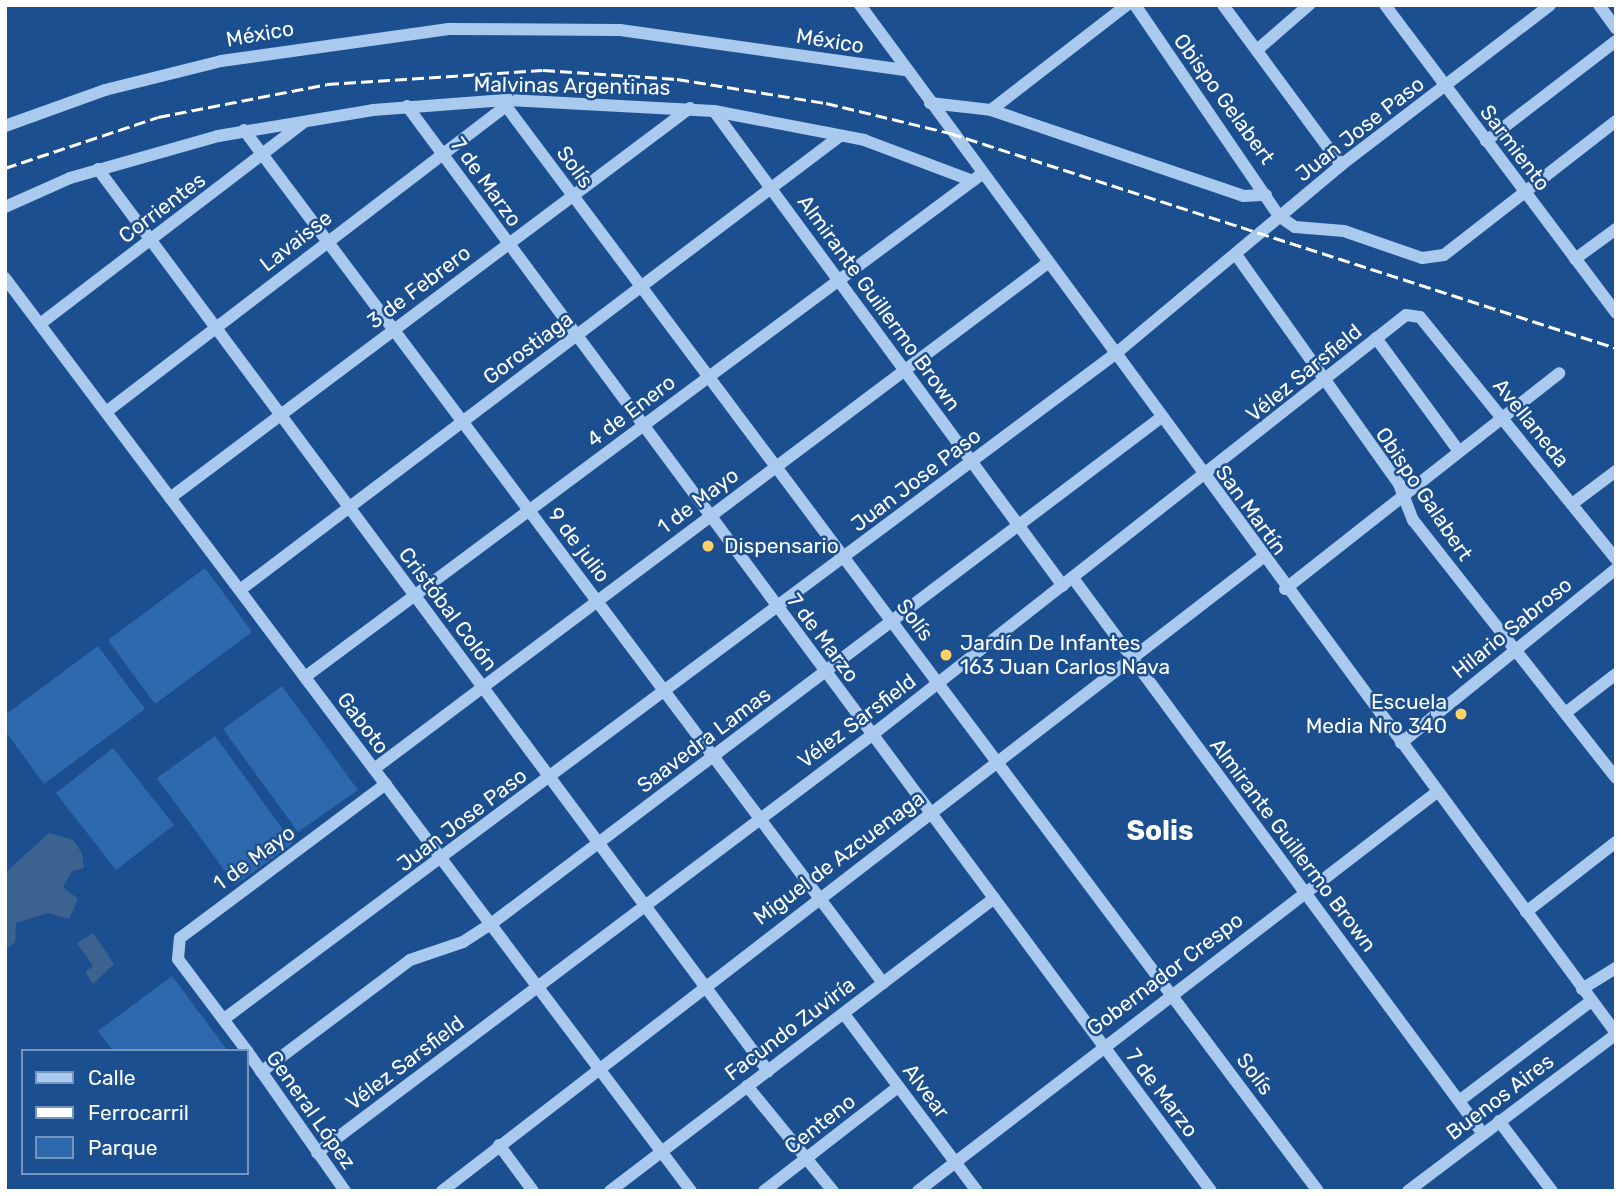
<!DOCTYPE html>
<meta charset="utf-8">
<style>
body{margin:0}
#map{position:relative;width:1621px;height:1196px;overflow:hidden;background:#1b4f8f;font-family:Rubik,sans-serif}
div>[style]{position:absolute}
.green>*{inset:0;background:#2e69ad}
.water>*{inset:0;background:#3c6290}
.minor>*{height:12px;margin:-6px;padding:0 6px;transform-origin:6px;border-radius:6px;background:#a9c9ee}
.rail>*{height:2.5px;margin-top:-1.25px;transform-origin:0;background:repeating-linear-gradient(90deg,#fff 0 12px,transparent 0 17px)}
.dots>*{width:19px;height:19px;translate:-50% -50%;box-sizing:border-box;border:4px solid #1b4f8f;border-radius:50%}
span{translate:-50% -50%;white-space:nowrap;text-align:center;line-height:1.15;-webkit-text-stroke:5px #1b4f8f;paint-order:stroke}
.street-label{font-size:21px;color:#fff}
.poi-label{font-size:21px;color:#fff}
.left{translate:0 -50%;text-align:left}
.right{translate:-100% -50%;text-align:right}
.district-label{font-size:28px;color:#fff;font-weight:700}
.frame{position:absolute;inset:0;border:7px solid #fff;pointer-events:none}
.legend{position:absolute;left:21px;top:1049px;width:228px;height:126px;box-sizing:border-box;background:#1b4f8f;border:2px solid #7695bc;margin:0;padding:9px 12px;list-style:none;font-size:21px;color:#fff}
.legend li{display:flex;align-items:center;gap:14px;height:35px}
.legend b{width:35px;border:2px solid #7695bc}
</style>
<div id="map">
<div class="green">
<div style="clip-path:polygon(205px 568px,252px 632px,155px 704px,108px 640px)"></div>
<div style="clip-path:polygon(98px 646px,145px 709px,44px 784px,5px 731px,5px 715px)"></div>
<div style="clip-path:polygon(282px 686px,358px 790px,298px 832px,223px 729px)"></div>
<div style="clip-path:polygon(215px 736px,293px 843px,235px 885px,157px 778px)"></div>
<div style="clip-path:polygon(113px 748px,174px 825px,116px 870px,56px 793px)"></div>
<div style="clip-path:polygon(172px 976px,228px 1051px,113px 1051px,98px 1031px)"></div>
</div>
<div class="water">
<div style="clip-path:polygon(49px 833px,73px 840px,82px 853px,84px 868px,72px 871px,63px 887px,78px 899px,69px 919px,48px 913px,16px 923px,15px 942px,7px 949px,5px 873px)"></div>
<div style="clip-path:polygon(93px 933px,114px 964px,93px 984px,85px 972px,93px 966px,77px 943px)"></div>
</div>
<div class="minor">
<div style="left:860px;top:5px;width:1276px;rotate:53.67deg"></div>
<div style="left:1135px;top:5px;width:255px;rotate:55.7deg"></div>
<div style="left:1279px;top:216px;width:19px;rotate:35deg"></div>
<div style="left:1295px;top:227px;width:49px;rotate:4.7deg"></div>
<div style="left:1344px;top:231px;width:83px;rotate:19.1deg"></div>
<div style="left:1422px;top:258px;width:22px;rotate:-8deg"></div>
<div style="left:1444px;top:255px;width:218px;rotate:-37.9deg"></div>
<div style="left:1223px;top:5px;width:199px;rotate:53.6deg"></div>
<div style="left:1385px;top:5px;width:385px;rotate:53.1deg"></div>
<div style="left:1599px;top:5px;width:29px;rotate:54deg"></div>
<div style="left:1257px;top:50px;width:69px;rotate:-40.9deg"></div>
<div style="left:930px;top:103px;width:61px;rotate:6.5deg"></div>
<div style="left:991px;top:110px;width:267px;rotate:18.8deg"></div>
<div style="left:1244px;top:196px;width:22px;rotate:-3deg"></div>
<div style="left:407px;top:106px;width:1350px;rotate:53.46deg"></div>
<div style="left:506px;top:106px;width:1355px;rotate:53.19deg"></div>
<div style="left:991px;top:110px;width:172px;rotate:-37.7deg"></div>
<div style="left:714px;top:111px;width:589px;rotate:53.69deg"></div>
<div style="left:5px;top:126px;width:106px;rotate:-19.8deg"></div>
<div style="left:105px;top:90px;width:120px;rotate:-14deg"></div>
<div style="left:221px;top:61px;width:230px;rotate:-8deg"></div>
<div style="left:449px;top:29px;width:171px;rotate:0.3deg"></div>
<div style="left:620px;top:30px;width:289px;rotate:8deg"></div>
<div style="left:244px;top:130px;width:1066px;rotate:53.16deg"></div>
<div style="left:1486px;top:141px;width:164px;rotate:-37.6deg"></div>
<div style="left:98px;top:169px;width:1124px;rotate:53.4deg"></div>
<div style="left:5px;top:207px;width:71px;rotate:-24deg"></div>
<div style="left:70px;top:178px;width:154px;rotate:-15.8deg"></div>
<div style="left:218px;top:136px;width:157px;rotate:-9.5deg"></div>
<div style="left:373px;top:110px;width:133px;rotate:-4.3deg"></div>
<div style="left:506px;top:100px;width:208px;rotate:3deg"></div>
<div style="left:714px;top:111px;width:153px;rotate:10.9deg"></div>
<div style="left:864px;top:140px;width:116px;rotate:20.6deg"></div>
<div style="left:1237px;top:256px;width:280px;rotate:54.6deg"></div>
<div style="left:1399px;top:484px;width:39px;rotate:69deg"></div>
<div style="left:1413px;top:520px;width:328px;rotate:51.8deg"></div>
<div style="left:1575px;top:259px;width:51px;rotate:-36.2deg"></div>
<div style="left:5px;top:278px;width:1142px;rotate:53.08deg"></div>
<div style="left:40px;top:324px;width:332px;rotate:-37.4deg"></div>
<div style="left:1376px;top:338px;width:139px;rotate:53.8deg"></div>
<div style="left:106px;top:412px;width:504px;rotate:-37.42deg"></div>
<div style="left:506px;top:106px;width:6px;rotate:-90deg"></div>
<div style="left:170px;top:498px;width:650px;rotate:-36.87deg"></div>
<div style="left:1572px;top:504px;width:55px;rotate:-36.9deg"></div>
<div style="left:1073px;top:578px;width:691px;rotate:53.59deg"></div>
<div style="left:1285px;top:589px;width:349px;rotate:-38.2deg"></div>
<div style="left:240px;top:590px;width:752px;rotate:-37.11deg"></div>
<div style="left:305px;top:677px;width:840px;rotate:-36.62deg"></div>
<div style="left:1568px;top:711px;width:61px;rotate:-37.6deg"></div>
<div style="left:1401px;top:743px;width:277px;rotate:-39deg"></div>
<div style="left:374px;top:769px;width:839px;rotate:-36.91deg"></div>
<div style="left:1526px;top:912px;width:114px;rotate:-37.9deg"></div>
<div style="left:1582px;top:989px;width:40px;rotate:-32deg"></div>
<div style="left:844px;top:1014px;width:221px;rotate:53.1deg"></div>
<div style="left:224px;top:1019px;width:1110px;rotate:-36.73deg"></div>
<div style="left:1114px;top:355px;width:296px;rotate:-39.9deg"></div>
<div style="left:1341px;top:165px;width:263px;rotate:-37.4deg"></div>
<div style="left:247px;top:1051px;width:115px;rotate:-126.9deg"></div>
<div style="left:178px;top:959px;width:21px;rotate:-85deg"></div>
<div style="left:180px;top:938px;width:257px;rotate:-36.8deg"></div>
<div style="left:247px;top:1051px;width:171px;rotate:55deg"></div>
<div style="left:261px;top:1072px;width:186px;rotate:-36.9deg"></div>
<div style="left:410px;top:960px;width:56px;rotate:-18.8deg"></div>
<div style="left:463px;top:942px;width:33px;rotate:-33deg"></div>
<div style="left:491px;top:924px;width:837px;rotate:-37.09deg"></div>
<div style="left:747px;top:1086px;width:136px;rotate:50.7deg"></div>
<div style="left:1459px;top:1101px;width:166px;rotate:-37.1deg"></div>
<div style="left:1499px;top:1121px;width:88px;rotate:52.9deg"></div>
<div style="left:499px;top:1145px;width:57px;rotate:53.5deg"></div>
<div style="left:317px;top:1153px;width:695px;rotate:-36.99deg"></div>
<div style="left:872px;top:735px;width:679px;rotate:-38.19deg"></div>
<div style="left:1406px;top:315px;width:14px;rotate:8deg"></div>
<div style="left:1420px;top:317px;width:311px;rotate:51deg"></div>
<div style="left:442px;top:1191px;width:1036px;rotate:-37.67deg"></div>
<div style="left:610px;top:1191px;width:483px;rotate:-37.3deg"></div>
<div style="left:764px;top:1191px;width:170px;rotate:-37.8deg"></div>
<div style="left:918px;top:1191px;width:655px;rotate:-37.55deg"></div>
<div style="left:1408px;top:1191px;width:261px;rotate:-37deg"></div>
</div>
<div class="rail">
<div style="left:5px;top:168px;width:161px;rotate:-18.4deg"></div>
<div style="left:158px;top:117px;width:172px;rotate:-11deg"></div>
<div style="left:327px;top:84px;width:216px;rotate:-3.7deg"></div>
<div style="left:543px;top:70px;width:134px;rotate:3.8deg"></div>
<div style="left:677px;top:79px;width:151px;rotate:9.2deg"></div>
<div style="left:826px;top:103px;width:128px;rotate:13.6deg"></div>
<div style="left:950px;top:133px;width:700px;rotate:17.89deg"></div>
</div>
<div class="dots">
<div style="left:708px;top:546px;background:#ffd166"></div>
<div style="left:946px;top:655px;background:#ffd166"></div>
<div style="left:1461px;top:714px;background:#ffd166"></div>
</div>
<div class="street-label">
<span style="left:260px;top:34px;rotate:-10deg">México</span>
<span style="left:830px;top:41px;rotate:9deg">México</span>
<span style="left:572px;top:86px;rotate:1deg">Malvinas Argentinas</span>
<span style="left:1224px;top:99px;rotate:54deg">Obispo Gelabert</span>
<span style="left:1360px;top:129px;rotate:-38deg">Juan Jose Paso</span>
<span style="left:1515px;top:148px;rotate:53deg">Sarmiento</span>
<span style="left:575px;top:167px;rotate:54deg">Solís</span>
<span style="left:486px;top:182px;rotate:54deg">7 de Marzo</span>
<span style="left:162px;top:208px;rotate:-37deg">Corrientes</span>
<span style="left:296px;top:241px;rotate:-38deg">Lavaisse</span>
<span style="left:419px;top:287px;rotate:-37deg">3 de Febrero</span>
<span style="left:879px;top:303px;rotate:54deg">Almirante Guillermo Brown</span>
<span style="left:528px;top:348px;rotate:-37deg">Gorostiaga</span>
<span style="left:1304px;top:373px;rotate:-39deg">Vélez Sarsfield</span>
<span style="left:631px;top:411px;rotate:-37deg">4 de Enero</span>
<span style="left:1531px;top:423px;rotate:51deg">Avellaneda</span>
<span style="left:916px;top:480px;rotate:-37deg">Juan Jose Paso</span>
<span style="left:1424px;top:494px;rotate:56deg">Obispo Galabert</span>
<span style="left:698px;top:501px;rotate:-37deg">1 de Mayo</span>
<span style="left:1251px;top:510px;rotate:54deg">San Martín</span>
<span style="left:579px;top:545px;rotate:53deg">9 de julio</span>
<span style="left:448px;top:609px;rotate:53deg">Cristóbal Colón</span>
<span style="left:915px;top:620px;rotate:53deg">Solís</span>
<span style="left:1512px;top:628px;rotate:-39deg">Hilario Sabroso</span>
<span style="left:823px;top:638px;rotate:53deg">7 de Marzo</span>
<span style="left:857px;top:721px;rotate:-37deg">Vélez Sarsfield</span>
<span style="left:363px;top:723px;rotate:53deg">Gaboto</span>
<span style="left:704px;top:740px;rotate:-37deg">Saavedra Lamas</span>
<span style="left:462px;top:820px;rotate:-37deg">Juan Jose Paso</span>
<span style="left:1293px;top:845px;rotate:53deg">Almirante Guillermo Brown</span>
<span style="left:254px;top:858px;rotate:-36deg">1 de Mayo</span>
<span style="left:839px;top:858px;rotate:-37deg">Miguel de Azcuenaga</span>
<span style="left:1165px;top:974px;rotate:-37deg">Gobernador Crespo</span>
<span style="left:790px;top:1029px;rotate:-37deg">Facundo Zuviría</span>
<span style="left:405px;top:1063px;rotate:-37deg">Vélez Sarsfield</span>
<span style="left:1255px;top:1074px;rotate:53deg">Solís</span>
<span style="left:926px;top:1091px;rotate:53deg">Alvear</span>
<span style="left:1162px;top:1093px;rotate:53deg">7 de Marzo</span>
<span style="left:1500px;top:1097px;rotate:-37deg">Buenos Aires</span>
<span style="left:311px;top:1110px;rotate:55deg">General López</span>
<span style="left:820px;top:1124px;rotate:-38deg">Centeno</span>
</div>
<div class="poi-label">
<span class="left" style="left:724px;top:546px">Dispensario</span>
<span class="left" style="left:960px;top:655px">Jardín De Infantes<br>163 Juan Carlos Nava</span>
<span class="right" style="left:1447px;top:714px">Escuela<br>Media Nro 340</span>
</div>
<div class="district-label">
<span style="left:1160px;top:831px">Solis</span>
</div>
<div class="frame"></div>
<ul class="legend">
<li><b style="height:9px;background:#a9c9ee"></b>Calle</li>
<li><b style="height:9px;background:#fff"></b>Ferrocarril</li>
<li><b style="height:19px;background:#2e69ad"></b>Parque</li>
</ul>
</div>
